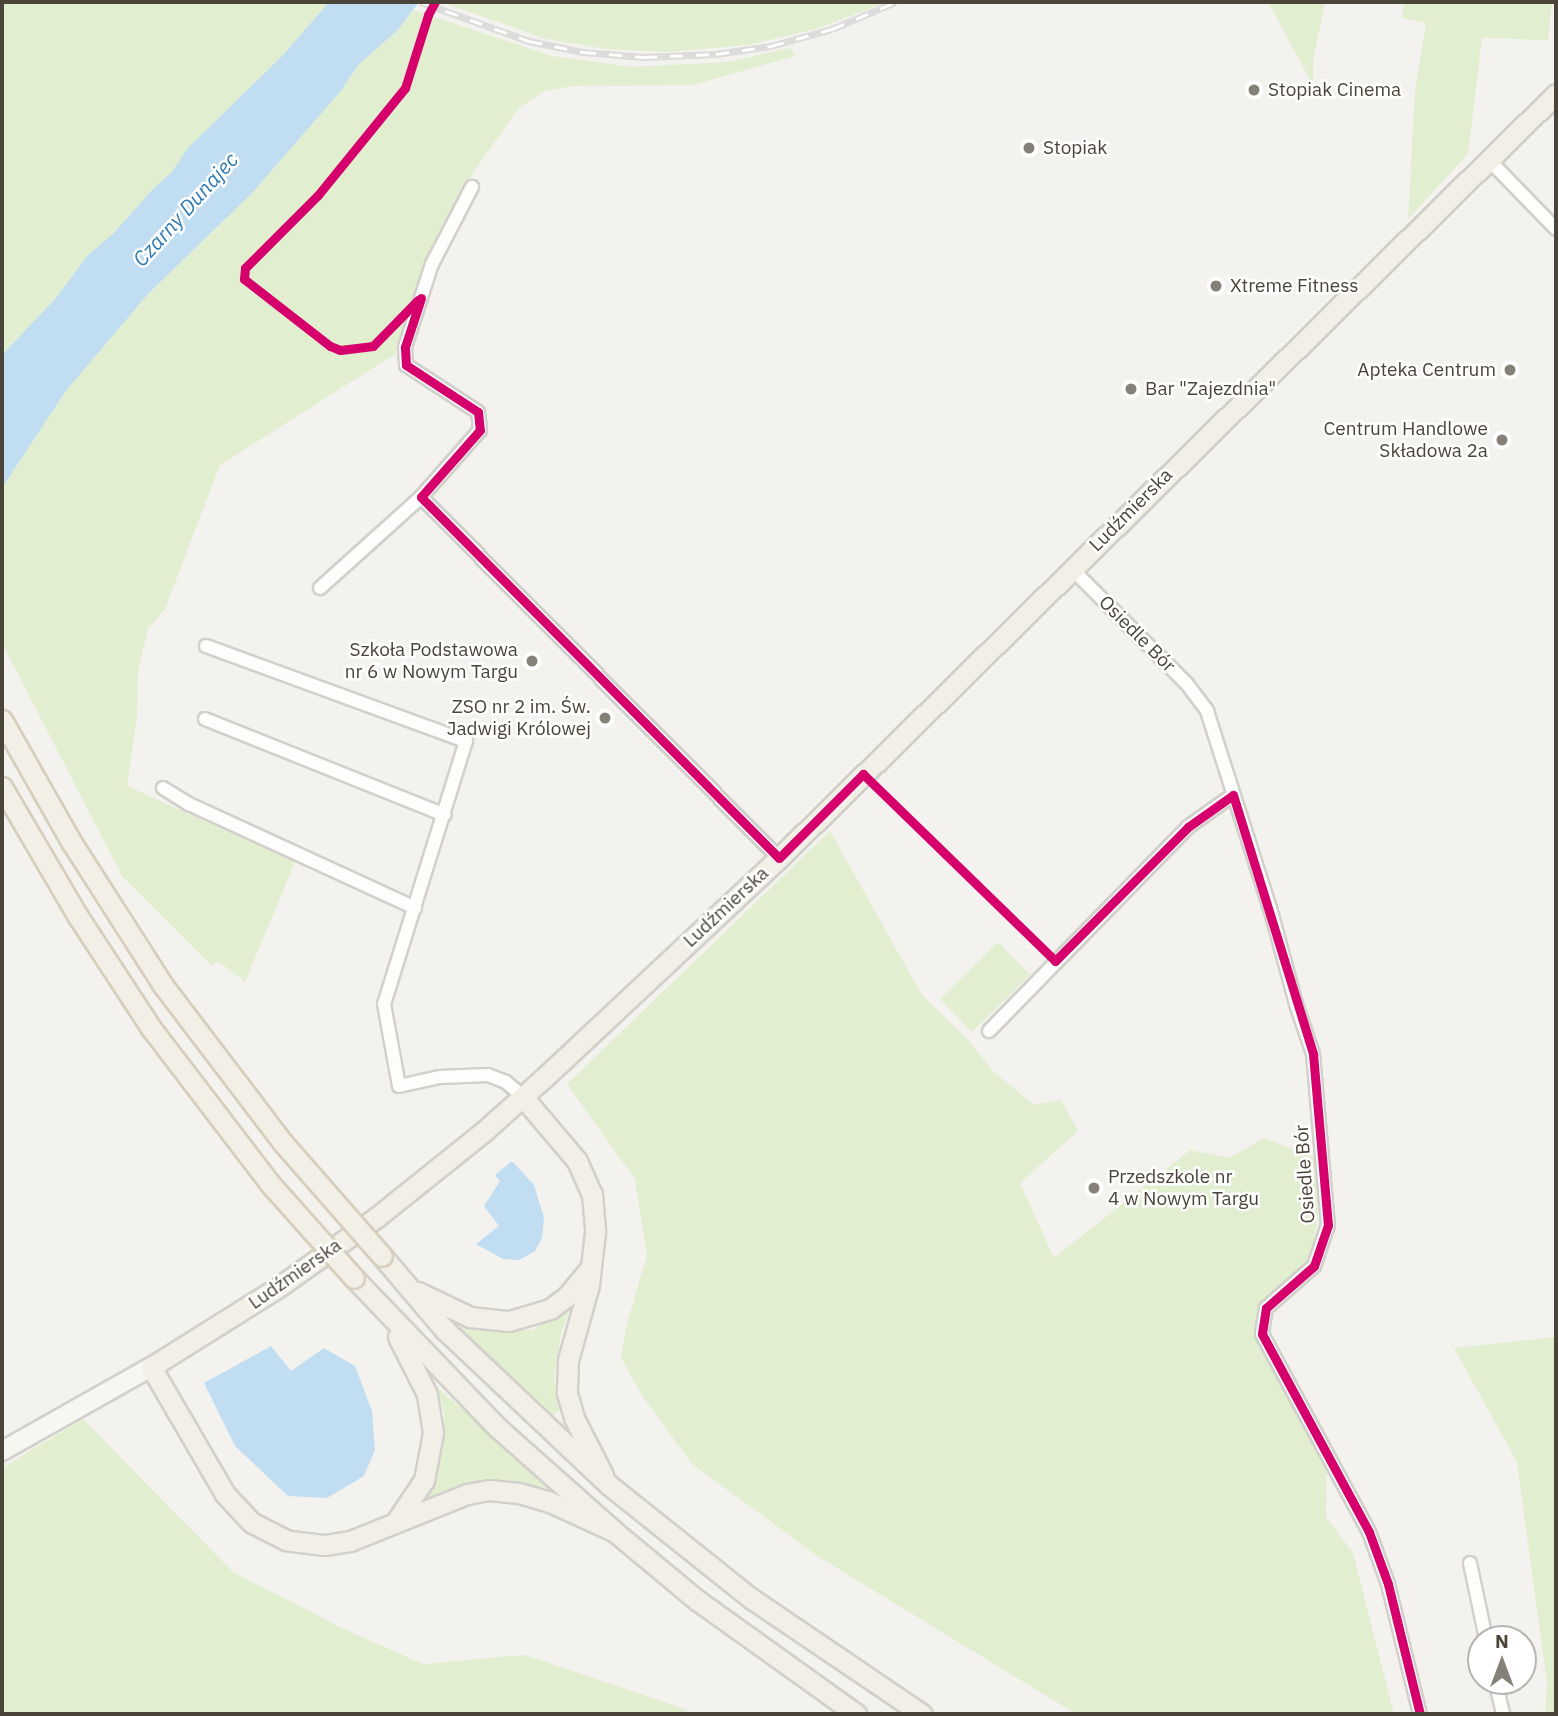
<!DOCTYPE html>
<meta charset="utf-8">
<style>
body{margin:0}
#map{position:relative;width:1558px;height:1716px;overflow:hidden;background:#f4f2ee;font-family:"IBM Plex Sans",sans-serif}
div>[style]{position:absolute}
.green>*{inset:0;background:#e1eecf}
.water>*{inset:0;background:#c0ddf1}
.roads{filter:drop-shadow(2px 0 #d2d0cb) drop-shadow(-2px 0 #d2d0cb) drop-shadow(0 2px #d2d0cb) drop-shadow(0 -2px #d2d0cb)}
.street>*{height:12px;margin:-6px;padding:0 6px;transform-origin:6px;border-radius:6px;background:#fdfdfc}
.secondary>*{height:18px;margin:-9px;padding:0 9px;transform-origin:9px;border-radius:9px;background:#f7f6f1}
.primary>*{height:19px;margin:-9.5px;padding:0 9.5px;transform-origin:9.5px;border-radius:9.5px;background:#f2efe6}
.rail>*{height:7px;margin-top:-3.5px;transform-origin:0;background:repeating-linear-gradient(90deg,#fff 0 13px,#dbdbda 0 26px);box-sizing:border-box;border-block:2px solid #dbdbda}
.bridges{filter:drop-shadow(2px 0 #d6cebb) drop-shadow(-2px 0 #d6cebb) drop-shadow(0 2px #d6cebb) drop-shadow(0 -2px #d6cebb)}
.primary-bridge>*{height:19px;margin:-9.5px;padding:0 9.5px;transform-origin:9.5px;border-radius:9.5px;background:#f2efe6}
.cycleway>*{height:9px;margin:-4.5px;padding:0 4.5px;transform-origin:4.5px;border-radius:4.5px;background:#d6006c}
.dots>*{width:19px;height:19px;translate:-50% -50%;box-sizing:border-box;border:4px solid #fff;border-radius:50%}
span{translate:-50% -50%;white-space:nowrap;text-align:center;line-height:1.15;-webkit-text-stroke:5px #fff;paint-order:stroke}
.poi-label{font-size:19px;color:#4b4439}
.left{translate:0 -50%;text-align:left}
.right{translate:-100% -50%;text-align:right}
.street-label{font-size:19px;color:#4b4439}
.water-label{font-size:21px;color:#2e7ab2;font-style:italic}
.frame{position:absolute;inset:0;border:4px solid #4b4439;pointer-events:none}
.north{position:absolute;left:1467px;top:1625px;width:70px;height:70px;box-sizing:border-box;background:#fff;border:2px solid #b7b4b0;border-radius:50%;rotate:0deg;font-size:19px;font-weight:700;line-height:28px;text-align:center;color:#4b4439}
.north::after{content:'';display:block;margin:auto;width:24px;height:32px;background:#868178;clip-path:polygon(50% 0,100% 100%,50% 72%,0 100%)}
</style>
<div id="map">
<div class="green">
<div style="clip-path:polygon(2px 2px,330px 2px,283px 55px,189px 148px,171px 173px,113px 234px,88px 255px,56px 298px,2px 355px)"></div>
<div style="clip-path:polygon(441px 2px,887px 2px,819px 28px,748px 45px,667px 52px,606px 49px,546px 39px)"></div>
<div style="clip-path:polygon(1268px 2px,1325px 2px,1313px 61px,1313px 85px)"></div>
<div style="clip-path:polygon(1404px 2px,1552px 2px,1548px 40px,1482px 38px,1468px 154px,1408px 219px,1415px 91px,1426px 23px,1402px 18px)"></div>
<div style="clip-path:polygon(414px 10px,552px 56px,632px 67px,728px 62px,790px 48px,795px 56px,693px 85px,572px 86px,544px 91px,518px 109px,475px 170px,448px 222px,423px 275px,395px 354px,220px 465px,165px 609px,148px 629px,138px 671px,137px 717px,127px 786px,295px 862px,245px 982px,218px 961px,212px 966px,122px 876px,2px 643px,2px 488px,65px 392px,148px 294px,252px 193px,340px 92px,359px 64px,398px 30px)"></div>
<div style="clip-path:polygon(830px 831px,922px 995px,968px 1040px,994px 1072px,1034px 1105px,1061px 1100px,1078px 1131px,1020px 1183px,1054px 1258px,1190px 1150px,1229px 1158px,1264px 1138px,1315px 1157px,1318px 1218px,1310px 1259px,1262px 1304px,1254px 1332px,1327px 1465px,1326px 1517px,1353px 1553px,1394px 1714px,1076px 1714px,819px 1557px,692px 1464px,641px 1394px,621px 1358px,626px 1327px,647px 1256px,635px 1179px,567px 1084px)"></div>
<div style="clip-path:polygon(998px 942px,1030px 975px,972px 1032px,940px 999px)"></div>
<div style="clip-path:polygon(573px 1304px,562px 1330px,554px 1376px,560px 1409px,551px 1417px,446px 1314px,474px 1326px,532px 1330px)"></div>
<div style="clip-path:polygon(1556px 1337px,1556px 1714px,1545px 1714px,1547px 1683px,1517px 1462px,1454px 1348px)"></div>
<div style="clip-path:polygon(437px 1387px,553px 1489px,496px 1481px,453px 1487px,423px 1502px,442px 1445px,444px 1413px)"></div>
<div style="clip-path:polygon(83px 1419px,233px 1572px,344px 1629px,423px 1664px,525px 1655px,682px 1708px,691px 1714px,2px 1714px,2px 1468px)"></div>
</div>
<div class="water">
<div style="clip-path:polygon(329px 2px,419px 2px,398px 30px,359px 64px,340px 92px,252px 193px,148px 294px,65px 392px,2px 488px,2px 355px,56px 298px,88px 255px,113px 234px,153px 189px,171px 173px,188px 148px,283px 55px)"></div>
<div style="clip-path:polygon(512px 1161px,534px 1185px,544px 1218px,542px 1238px,535px 1251px,519px 1260px,503px 1259px,476px 1244px,499px 1226px,484px 1206px,500px 1181px,495px 1175px)"></div>
<div style="clip-path:polygon(271px 1346px,291px 1371px,324px 1348px,355px 1366px,372px 1411px,375px 1450px,364px 1476px,327px 1498px,288px 1496px,235px 1446px,204px 1383px)"></div>
</div>
<div class="roads">
<div class="street">
<div style="left:1489px;top:160px;width:96px;rotate:45.8deg"></div>
<div style="left:421px;top:497px;width:508px;rotate:45.24deg"></div>
<div style="left:1072px;top:569px;width:163px;rotate:45deg"></div>
<div style="left:1187px;top:684px;width:34px;rotate:53deg"></div>
<div style="left:1207px;top:711px;width:207px;rotate:72.3deg"></div>
<div style="left:1270px;top:908px;width:99px;rotate:74.8deg"></div>
<div style="left:1296px;top:1004px;width:53px;rotate:71.2deg"></div>
<div style="left:1313px;top:1054px;width:172px;rotate:85deg"></div>
<div style="left:1328px;top:1225px;width:43px;rotate:108.9deg"></div>
<div style="left:1314px;top:1266px;width:64px;rotate:138.8deg"></div>
<div style="left:1266px;top:1308px;width:26px;rotate:99deg"></div>
<div style="left:1262px;top:1334px;width:225px;rotate:61.6deg"></div>
<div style="left:1369px;top:1532px;width:55px;rotate:69.9deg"></div>
<div style="left:1388px;top:1584px;width:134px;rotate:76.2deg"></div>
<div style="left:320px;top:588px;width:136px;rotate:-42deg"></div>
<div style="left:421px;top:497px;width:89px;rotate:-48.6deg"></div>
<div style="left:480px;top:430px;width:18px;rotate:-96deg"></div>
<div style="left:478px;top:412px;width:86px;rotate:-146.9deg"></div>
<div style="left:406px;top:365px;width:18px;rotate:-93deg"></div>
<div style="left:405px;top:347px;width:87px;rotate:-72deg"></div>
<div style="left:432px;top:264px;width:87px;rotate:-62.5deg"></div>
<div style="left:206px;top:646px;width:277px;rotate:20.1deg"></div>
<div style="left:466px;top:741px;width:275px;rotate:107.3deg"></div>
<div style="left:384px;top:1004px;width:83px;rotate:79.6deg"></div>
<div style="left:399px;top:1086px;width:42px;rotate:-12.4deg"></div>
<div style="left:440px;top:1077px;width:48px;rotate:-2.4deg"></div>
<div style="left:488px;top:1075px;width:19px;rotate:21deg"></div>
<div style="left:506px;top:1082px;width:23px;rotate:41deg"></div>
<div style="left:205px;top:719px;width:258px;rotate:21.8deg"></div>
<div style="left:163px;top:788px;width:31px;rotate:32deg"></div>
<div style="left:189px;top:804px;width:249px;rotate:24.7deg"></div>
<div style="left:989px;top:1031px;width:285px;rotate:-45.7deg"></div>
<div style="left:1188px;top:827px;width:55px;rotate:-35.4deg"></div>
<div style="left:1470px;top:1563px;width:78px;rotate:78.1deg"></div>
<div style="left:1495px;top:1681px;width:34px;rotate:76deg"></div>
</div>
<div class="secondary">
<div style="left:2px;top:1451px;width:171px;rotate:-29.4deg"></div>
</div>
<div class="primary">
<div style="left:523px;top:1097px;width:84px;rotate:49.8deg"></div>
<div style="left:577px;top:1161px;width:36px;rotate:66deg"></div>
<div style="left:592px;top:1194px;width:38px;rotate:85deg"></div>
<div style="left:595px;top:1232px;width:53px;rotate:96.5deg"></div>
<div style="left:589px;top:1285px;width:78px;rotate:105.6deg"></div>
<div style="left:568px;top:1360px;width:33px;rotate:92deg"></div>
<div style="left:567px;top:1393px;width:26px;rotate:74deg"></div>
<div style="left:574px;top:1418px;width:64px;rotate:63deg"></div>
<div style="left:382px;top:1256px;width:96px;rotate:49.7deg"></div>
<div style="left:444px;top:1329px;width:227px;rotate:43.4deg"></div>
<div style="left:609px;top:1485px;width:183px;rotate:38.6deg"></div>
<div style="left:752px;top:1599px;width:205px;rotate:34.1deg"></div>
<div style="left:354px;top:1278px;width:208px;rotate:46.2deg"></div>
<div style="left:498px;top:1428px;width:157px;rotate:41.6deg"></div>
<div style="left:615px;top:1532px;width:107px;rotate:39.7deg"></div>
<div style="left:697px;top:1600px;width:196px;rotate:35.6deg"></div>
<div style="left:418px;top:1292px;width:58px;rotate:25.7deg"></div>
<div style="left:470px;top:1317px;width:39px;rotate:6deg"></div>
<div style="left:509px;top:1321px;width:43px;rotate:-16.3deg"></div>
<div style="left:550px;top:1309px;width:21px;rotate:-37deg"></div>
<div style="left:567px;top:1296px;width:34px;rotate:-50deg"></div>
<div style="left:395px;top:1523px;width:52px;rotate:-56deg"></div>
<div style="left:424px;top:1480px;width:48px;rotate:-79.2deg"></div>
<div style="left:433px;top:1433px;width:39px;rotate:-99deg"></div>
<div style="left:427px;top:1394px;width:64px;rotate:-117deg"></div>
<div style="left:615px;top:1532px;width:72px;rotate:-155.2deg"></div>
<div style="left:550px;top:1502px;width:33px;rotate:-164deg"></div>
<div style="left:518px;top:1493px;width:29px;rotate:-174deg"></div>
<div style="left:489px;top:1490px;width:22px;rotate:170deg"></div>
<div style="left:467px;top:1494px;width:126px;rotate:158.1deg"></div>
<div style="left:350px;top:1541px;width:26px;rotate:171deg"></div>
<div style="left:324px;top:1545px;width:38px;rotate:-173deg"></div>
<div style="left:286px;top:1540px;width:38px;rotate:-153deg"></div>
<div style="left:252px;top:1523px;width:40px;rotate:-133deg"></div>
<div style="left:225px;top:1494px;width:147px;rotate:-120.2deg"></div>
<div style="left:151px;top:1367px;width:152px;rotate:-32.1deg"></div>
<div style="left:280px;top:1286px;width:119px;rotate:-35.4deg"></div>
<div style="left:377px;top:1217px;width:136px;rotate:-38.7deg"></div>
<div style="left:483px;top:1132px;width:86px;rotate:-41.7deg"></div>
<div style="left:547px;top:1075px;width:318px;rotate:-43.1deg"></div>
<div style="left:779px;top:858px;width:1090px;rotate:-44.52deg"></div>
</div>
</div>
<div class="rail">
<div style="left:421px;top:2px;width:115px;rotate:19.9deg"></div>
<div style="left:529px;top:41px;width:55px;rotate:11.5deg"></div>
<div style="left:583px;top:52px;width:61px;rotate:4.7deg"></div>
<div style="left:644px;top:57px;width:72px;rotate:-2.4deg"></div>
<div style="left:716px;top:54px;width:56px;rotate:-8.3deg"></div>
<div style="left:771px;top:46px;width:63px;rotate:-15.6deg"></div>
<div style="left:832px;top:29px;width:69px;rotate:-22.9deg"></div>
</div>
<div class="bridges">
<div class="primary-bridge">
<div style="left:2px;top:720px;width:142px;rotate:60.4deg"></div>
<div style="left:72px;top:843px;width:167px;rotate:57.4deg"></div>
<div style="left:162px;top:984px;width:200px;rotate:52.7deg"></div>
<div style="left:283px;top:1143px;width:150px;rotate:48.8deg"></div>
<div style="left:2px;top:787px;width:152px;rotate:59.6deg"></div>
<div style="left:79px;top:918px;width:131px;rotate:56.8deg"></div>
<div style="left:151px;top:1028px;width:199px;rotate:52.6deg"></div>
<div style="left:272px;top:1186px;width:123px;rotate:48.3deg"></div>
</div>
</div>
<div class="cycleway">
<div style="left:421px;top:298px;width:52px;rotate:108.1deg"></div>
<div style="left:405px;top:347px;width:18px;rotate:87deg"></div>
<div style="left:406px;top:365px;width:86px;rotate:33.1deg"></div>
<div style="left:478px;top:412px;width:18px;rotate:84deg"></div>
<div style="left:480px;top:430px;width:89px;rotate:131.4deg"></div>
<div style="left:421px;top:497px;width:508px;rotate:45.24deg"></div>
<div style="left:779px;top:858px;width:119px;rotate:-45deg"></div>
<div style="left:863px;top:774px;width:268px;rotate:44.2deg"></div>
<div style="left:1055px;top:961px;width:189px;rotate:-45.2deg"></div>
<div style="left:1188px;top:827px;width:55px;rotate:-35.4deg"></div>
<div style="left:1233px;top:795px;width:271px;rotate:72.8deg"></div>
<div style="left:1313px;top:1054px;width:172px;rotate:85deg"></div>
<div style="left:1328px;top:1225px;width:43px;rotate:108.9deg"></div>
<div style="left:1314px;top:1266px;width:64px;rotate:138.8deg"></div>
<div style="left:1266px;top:1308px;width:26px;rotate:99deg"></div>
<div style="left:1262px;top:1334px;width:225px;rotate:61.6deg"></div>
<div style="left:1369px;top:1532px;width:55px;rotate:69.9deg"></div>
<div style="left:1388px;top:1584px;width:134px;rotate:76.2deg"></div>
<div style="left:418px;top:300px;width:64px;rotate:134.4deg"></div>
<div style="left:373px;top:346px;width:33px;rotate:173deg"></div>
<div style="left:340px;top:350px;width:11px;rotate:-158deg"></div>
<div style="left:330px;top:346px;width:109px;rotate:-142.1deg"></div>
<div style="left:244px;top:279px;width:11px;rotate:-85deg"></div>
<div style="left:245px;top:268px;width:103px;rotate:-45deg"></div>
<div style="left:318px;top:195px;width:138px;rotate:-50.9deg"></div>
<div style="left:405px;top:88px;width:77px;rotate:-72.5deg"></div>
<div style="left:428px;top:15px;width:15px;rotate:-62deg"></div>
</div>
<div class="dots">
<div style="left:1254px;top:90px;background:#868178"></div>
<div style="left:1029px;top:148px;background:#868178"></div>
<div style="left:1216px;top:286px;background:#868178"></div>
<div style="left:1510px;top:370px;background:#868178"></div>
<div style="left:1131px;top:389px;background:#868178"></div>
<div style="left:1502px;top:440px;background:#868178"></div>
<div style="left:532px;top:661px;background:#868178"></div>
<div style="left:605px;top:718px;background:#868178"></div>
<div style="left:1094px;top:1188px;background:#868178"></div>
</div>
<div class="poi-label">
<span class="left" style="left:1268px;top:90px">Stopiak Cinema</span>
<span class="left" style="left:1043px;top:148px">Stopiak</span>
<span class="left" style="left:1230px;top:286px">Xtreme Fitness</span>
<span class="right" style="left:1496px;top:370px">Apteka Centrum</span>
<span class="left" style="left:1145px;top:389px">Bar "Zajezdnia"</span>
<span class="right" style="left:1488px;top:440px">Centrum Handlowe<br>Składowa 2a</span>
<span class="right" style="left:518px;top:661px">Szkoła Podstawowa<br>nr 6 w Nowym Targu</span>
<span class="right" style="left:591px;top:718px">ZSO nr 2 im. Św.<br>Jadwigi Królowej</span>
<span class="left" style="left:1108px;top:1188px">Przedszkole nr<br>4 w Nowym Targu</span>
</div>
<div class="street-label">
<span style="left:1131px;top:510px;rotate:-45deg">Ludźmierska</span>
<span style="left:1137px;top:634px;rotate:45deg">Osiedle Bór</span>
<span style="left:726px;top:907px;rotate:-43deg">Ludźmierska</span>
<span style="left:1305px;top:1174px;rotate:-94deg">Osiedle Bór</span>
<span style="left:295px;top:1274px;rotate:-35deg">Ludźmierska</span>
</div>
<div class="water-label">
<span style="left:185px;top:209px;rotate:-48deg">Czarny Dunajec</span>
</div>
<div class="frame"></div>
<div class="north">N</div>
</div>
